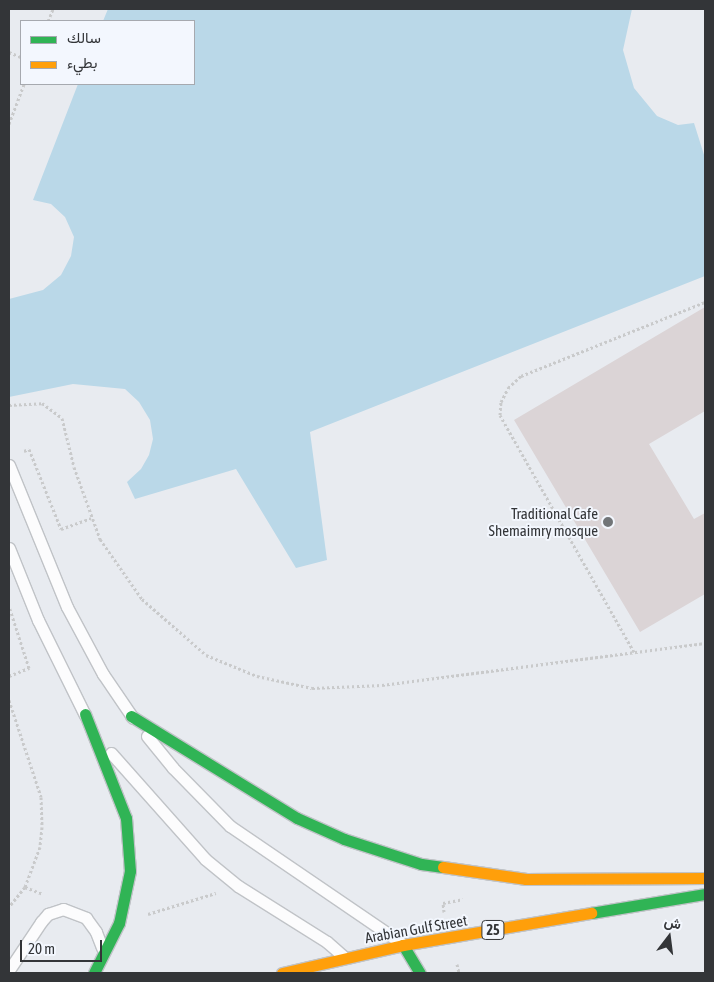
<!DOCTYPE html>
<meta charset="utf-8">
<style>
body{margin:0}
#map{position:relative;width:714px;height:982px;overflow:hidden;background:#e8ebf0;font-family:"Asap Condensed",Vazirmatn,sans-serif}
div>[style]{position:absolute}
.water>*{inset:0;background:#bad8e8}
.building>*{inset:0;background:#dbd4d6}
.path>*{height:3px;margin-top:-1.5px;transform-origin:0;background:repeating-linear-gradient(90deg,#c9cacb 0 2.5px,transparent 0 5px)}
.roads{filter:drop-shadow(1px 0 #c0c3c7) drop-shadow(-1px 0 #c0c3c7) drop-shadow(0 1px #c0c3c7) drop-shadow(0 -1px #c0c3c7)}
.lane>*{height:11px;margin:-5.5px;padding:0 5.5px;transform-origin:5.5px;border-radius:5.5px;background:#fcfcfd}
.fast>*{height:11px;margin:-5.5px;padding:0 5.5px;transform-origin:5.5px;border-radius:5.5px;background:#30b455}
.slow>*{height:11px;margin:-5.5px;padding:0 5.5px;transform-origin:5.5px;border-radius:5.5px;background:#ff9f0a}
.dots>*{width:14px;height:14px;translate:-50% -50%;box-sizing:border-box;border:2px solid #f3f7fe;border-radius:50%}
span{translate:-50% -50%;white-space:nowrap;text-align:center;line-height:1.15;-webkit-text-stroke:4px #f3f7fe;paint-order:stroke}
.shield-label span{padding:1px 4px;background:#f3f7fe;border:1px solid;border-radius:4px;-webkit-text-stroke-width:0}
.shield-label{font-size:14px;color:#333538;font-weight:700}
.poi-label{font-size:15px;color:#333538}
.right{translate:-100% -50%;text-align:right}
.street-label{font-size:15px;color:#333538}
.frame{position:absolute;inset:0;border:10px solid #333538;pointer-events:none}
.legend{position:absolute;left:20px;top:20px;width:175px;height:65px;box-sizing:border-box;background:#f3f7fe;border:1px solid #a6a9af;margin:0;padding:6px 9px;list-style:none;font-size:15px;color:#333538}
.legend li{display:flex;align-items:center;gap:10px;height:25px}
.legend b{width:25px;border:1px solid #a6a9af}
.north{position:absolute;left:644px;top:912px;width:50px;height:50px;-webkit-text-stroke:4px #f3f7fe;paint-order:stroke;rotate:15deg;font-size:14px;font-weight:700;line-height:20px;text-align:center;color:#333538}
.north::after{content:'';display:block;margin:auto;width:18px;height:22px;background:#333538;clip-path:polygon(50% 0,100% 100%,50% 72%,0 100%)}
.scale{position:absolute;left:20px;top:940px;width:82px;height:22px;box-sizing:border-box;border:2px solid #333538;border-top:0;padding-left:6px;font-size:15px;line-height:18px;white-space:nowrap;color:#333538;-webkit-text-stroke:4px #f3f7fe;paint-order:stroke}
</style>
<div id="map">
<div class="water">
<div style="clip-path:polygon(108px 9px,632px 9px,623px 50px,634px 88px,657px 116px,678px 125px,694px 123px,705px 158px,705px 276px,310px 432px,327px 560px,296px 568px,236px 469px,135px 499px,127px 482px,141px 469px,149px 455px,153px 439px,150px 420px,139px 402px,125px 389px,73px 384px,9px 397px,9px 299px,43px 290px,61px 275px,71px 256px,74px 237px,65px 217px,51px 204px,33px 200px,78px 84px,194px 84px,194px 21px,103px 21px)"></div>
</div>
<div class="building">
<div style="clip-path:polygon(705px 307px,705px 411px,649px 444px,694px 519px,705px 513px,705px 594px,640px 632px,514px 420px)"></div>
</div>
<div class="path">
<div style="left:48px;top:21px;width:13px;rotate:-67deg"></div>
<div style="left:9px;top:52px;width:13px;rotate:23deg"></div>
<div style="left:9px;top:124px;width:43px;rotate:-69.4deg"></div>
<div style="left:9px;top:405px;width:33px;rotate:-3deg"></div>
<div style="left:42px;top:403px;width:25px;rotate:37deg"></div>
<div style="left:62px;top:418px;width:50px;rotate:76.2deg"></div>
<div style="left:74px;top:467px;width:77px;rotate:70.1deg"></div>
<div style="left:100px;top:539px;width:73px;rotate:55deg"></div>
<div style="left:142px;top:599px;width:85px;rotate:41.2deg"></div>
<div style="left:206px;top:655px;width:55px;rotate:22.4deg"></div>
<div style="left:257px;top:676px;width:56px;rotate:12.3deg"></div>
<div style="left:312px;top:688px;width:70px;rotate:-2.5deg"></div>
<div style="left:382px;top:685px;width:326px;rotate:-7.4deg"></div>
<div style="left:24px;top:451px;width:5px;rotate:-22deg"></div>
<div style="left:29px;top:449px;width:86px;rotate:68.2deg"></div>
<div style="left:61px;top:529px;width:32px;rotate:-20deg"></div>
<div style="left:634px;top:652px;width:272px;rotate:-119.5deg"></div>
<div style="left:500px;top:415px;width:13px;rotate:-86deg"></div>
<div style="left:501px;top:402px;width:16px;rotate:-63deg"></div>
<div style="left:508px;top:388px;width:18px;rotate:-43deg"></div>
<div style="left:521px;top:376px;width:198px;rotate:-21.9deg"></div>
<div style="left:9px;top:676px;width:22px;rotate:-22deg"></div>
<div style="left:29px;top:668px;width:65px;rotate:-107.9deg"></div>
<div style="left:9px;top:700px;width:102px;rotate:71.7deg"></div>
<div style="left:41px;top:797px;width:30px;rotate:88deg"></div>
<div style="left:42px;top:827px;width:20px;rotate:96deg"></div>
<div style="left:40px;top:847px;width:43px;rotate:110.6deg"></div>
<div style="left:25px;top:887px;width:26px;rotate:129deg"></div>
<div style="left:25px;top:887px;width:19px;rotate:21deg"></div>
<div style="left:444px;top:912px;width:9px;rotate:-96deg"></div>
<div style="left:443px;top:903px;width:20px;rotate:-11deg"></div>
<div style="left:148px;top:914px;width:71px;rotate:-17.2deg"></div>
<div style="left:457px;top:964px;width:9px;rotate:77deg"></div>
</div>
<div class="roads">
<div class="lane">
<div style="left:9px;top:465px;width:153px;rotate:67.8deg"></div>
<div style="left:67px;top:607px;width:76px;rotate:61.8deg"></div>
<div style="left:103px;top:674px;width:53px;rotate:55.7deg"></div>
<div style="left:9px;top:548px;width:78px;rotate:68.1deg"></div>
<div style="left:38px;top:620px;width:106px;rotate:63.7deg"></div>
<div style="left:147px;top:736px;width:41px;rotate:50.9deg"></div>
<div style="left:173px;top:768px;width:81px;rotate:45.5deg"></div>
<div style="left:230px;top:826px;width:206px;rotate:34.3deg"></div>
<div style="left:111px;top:753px;width:142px;rotate:48.4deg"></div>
<div style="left:205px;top:859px;width:43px;rotate:39.3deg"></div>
<div style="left:238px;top:886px;width:105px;rotate:32.2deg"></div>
<div style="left:327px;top:942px;width:21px;rotate:41deg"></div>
<div style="left:9px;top:970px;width:58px;rotate:-56.3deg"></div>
<div style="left:41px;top:922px;width:11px;rotate:-49deg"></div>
<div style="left:48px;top:914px;width:16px;rotate:-18deg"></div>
<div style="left:63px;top:909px;width:25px;rotate:21deg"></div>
<div style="left:86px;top:918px;width:17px;rotate:54deg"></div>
<div style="left:96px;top:932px;width:17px;rotate:69deg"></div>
</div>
<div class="fast">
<div style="left:85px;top:714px;width:112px;rotate:68.5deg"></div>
<div style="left:126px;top:818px;width:53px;rotate:85.7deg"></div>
<div style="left:130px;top:871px;width:53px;rotate:101.9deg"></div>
<div style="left:119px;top:923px;width:56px;rotate:116.6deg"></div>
<div style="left:131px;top:716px;width:195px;rotate:31.6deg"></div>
<div style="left:297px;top:818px;width:51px;rotate:24.1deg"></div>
<div style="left:344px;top:839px;width:81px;rotate:18deg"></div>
<div style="left:421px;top:864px;width:22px;rotate:8deg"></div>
<div style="left:591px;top:913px;width:116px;rotate:-9.5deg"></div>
<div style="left:403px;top:945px;width:33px;rotate:59deg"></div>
</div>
<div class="slow">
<div style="left:443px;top:867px;width:84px;rotate:8.2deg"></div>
<div style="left:526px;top:879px;width:179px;rotate:-0.3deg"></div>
<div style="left:282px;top:973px;width:124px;rotate:-13deg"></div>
<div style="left:403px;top:945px;width:191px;rotate:-9.7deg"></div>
</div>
</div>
<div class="dots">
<div style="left:608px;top:522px;background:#727578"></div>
</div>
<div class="shield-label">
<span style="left:493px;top:930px">25</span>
</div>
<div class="poi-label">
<span class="right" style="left:598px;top:522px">Traditional Cafe<br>Shemaimry mosque</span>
</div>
<div class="street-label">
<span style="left:416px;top:929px;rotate:-10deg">Arabian Gulf Street</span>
</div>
<div class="frame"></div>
<ul class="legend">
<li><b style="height:6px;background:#30b455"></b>سالك</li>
<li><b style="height:6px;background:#ff9f0a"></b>بطيء</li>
</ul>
<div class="north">ش</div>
<div class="scale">20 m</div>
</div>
